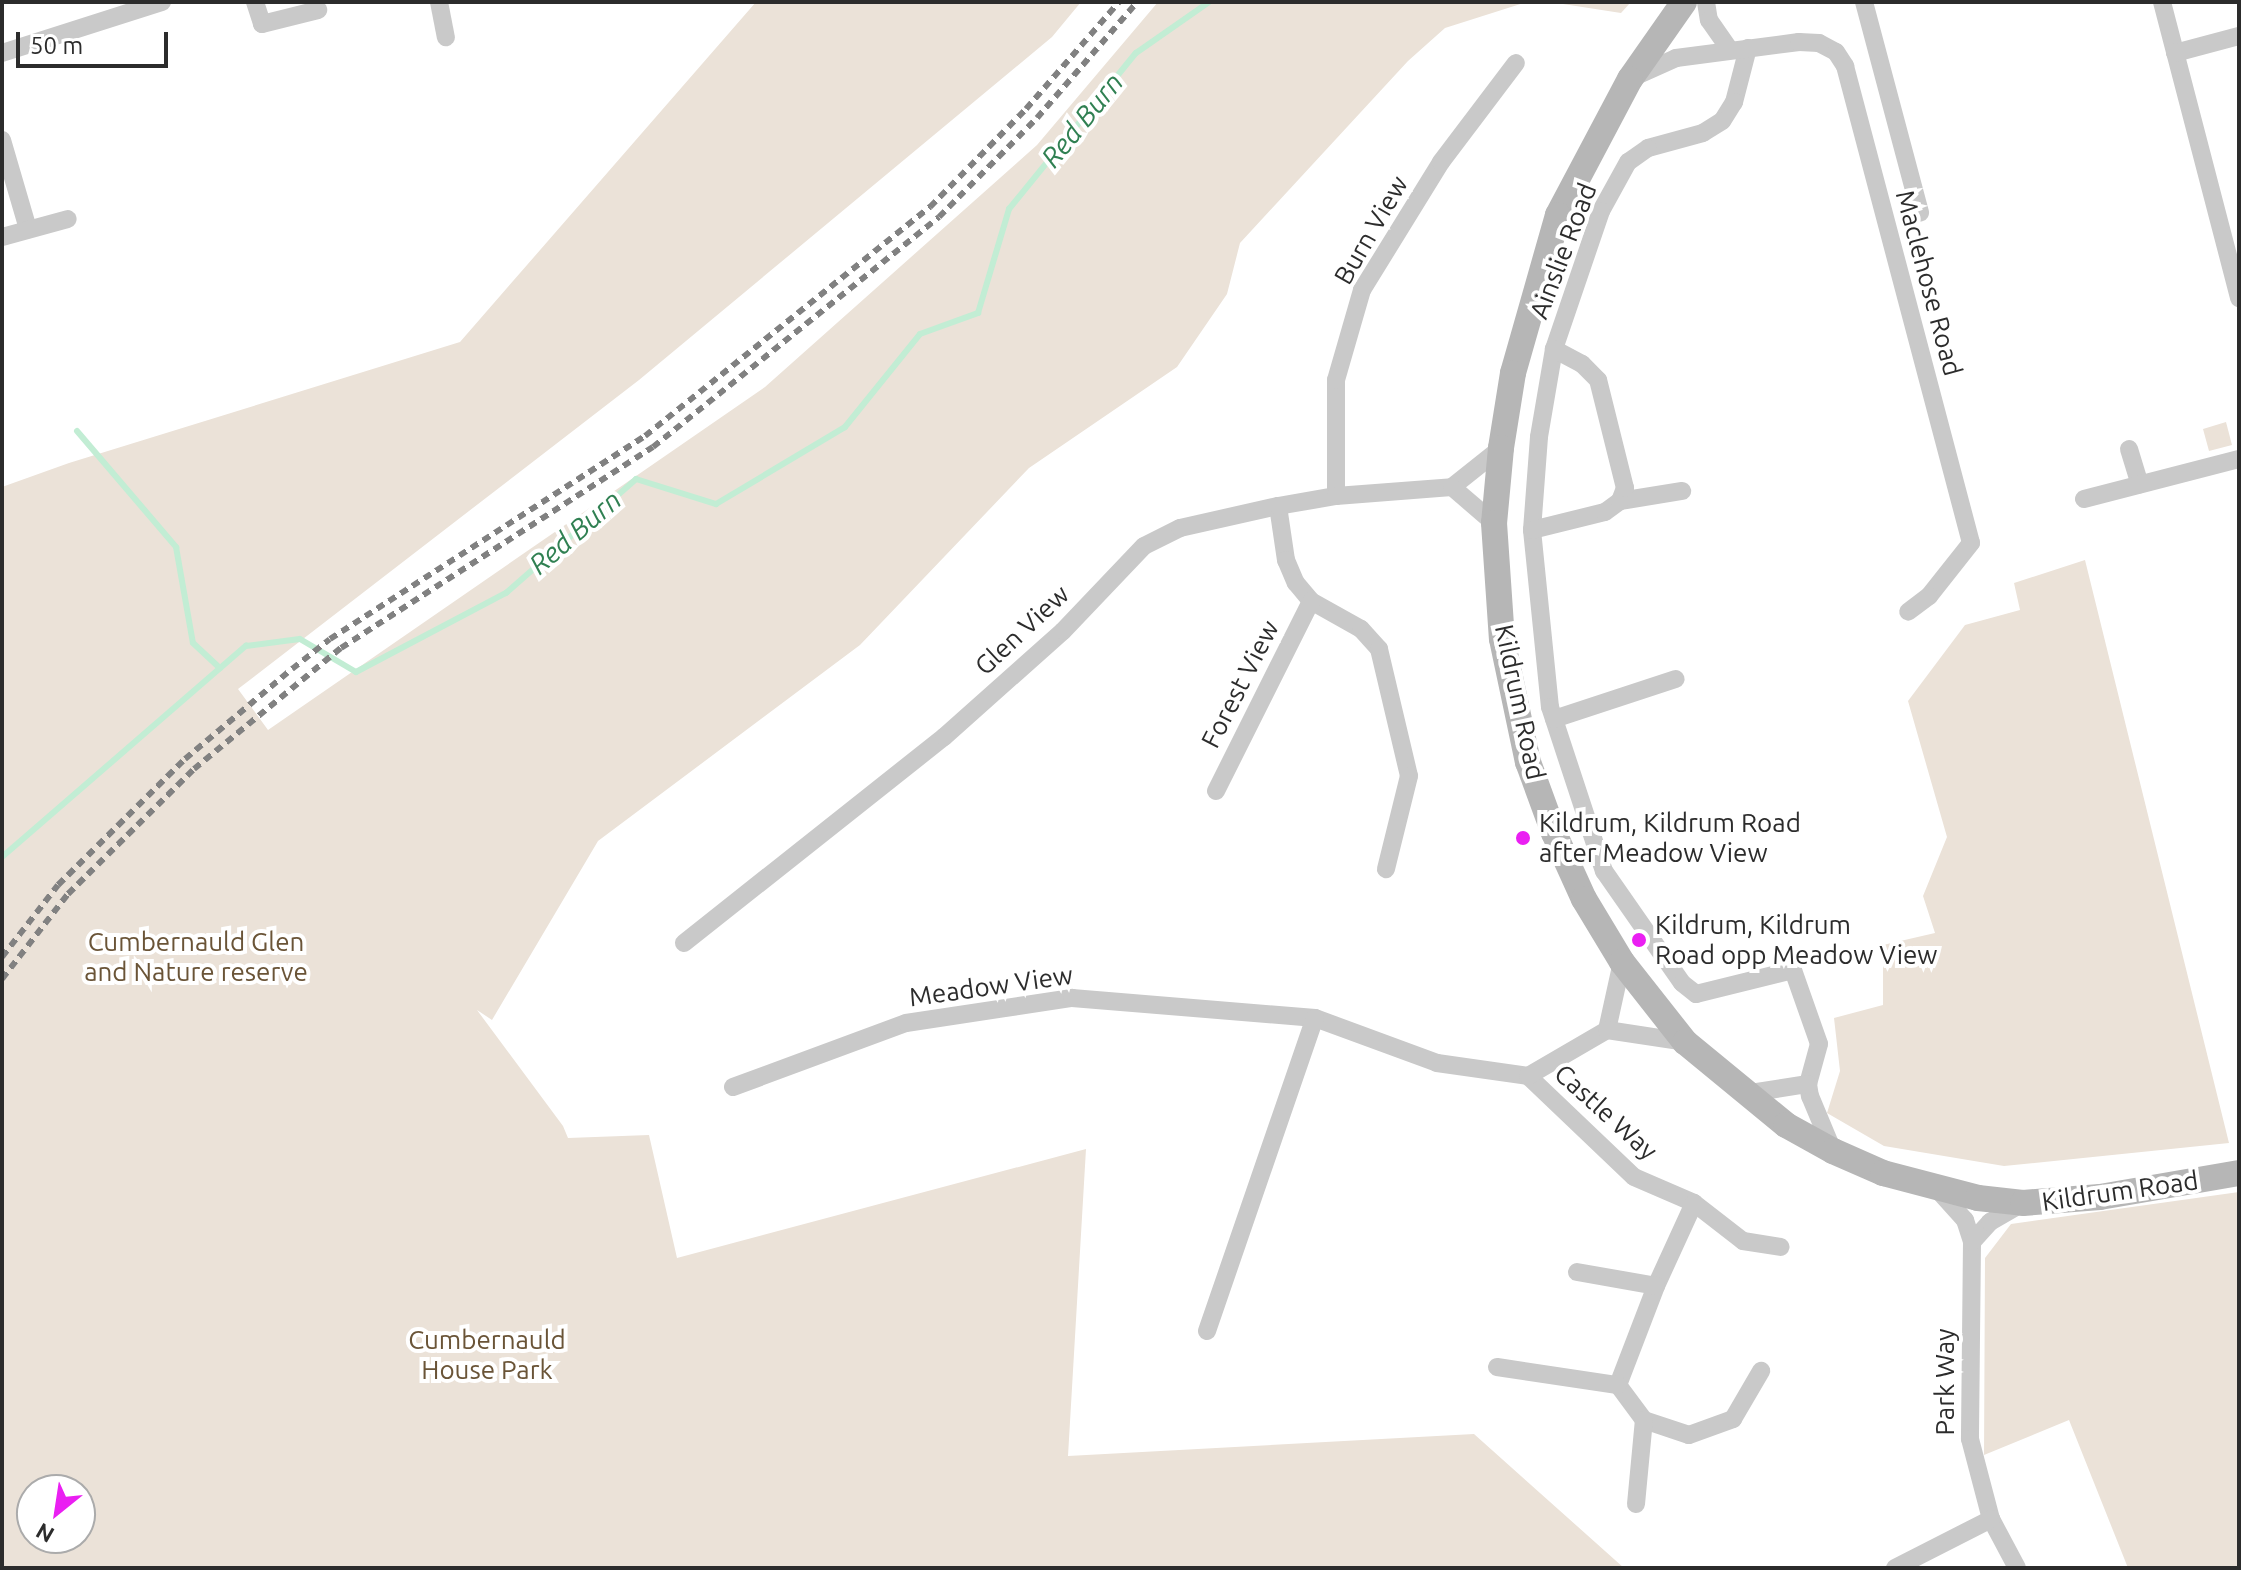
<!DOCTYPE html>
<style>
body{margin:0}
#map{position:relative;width:2241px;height:1570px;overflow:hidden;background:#fff;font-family:Ubuntu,sans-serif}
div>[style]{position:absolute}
.green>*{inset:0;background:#ebe2d8}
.stream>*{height:6px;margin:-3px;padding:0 3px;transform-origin:3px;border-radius:3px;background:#c2edd4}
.street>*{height:18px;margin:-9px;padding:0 9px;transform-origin:9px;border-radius:9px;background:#c9c9c9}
.secondary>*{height:26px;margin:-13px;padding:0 13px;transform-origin:13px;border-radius:13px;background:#b6b6b6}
.rail>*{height:6px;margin-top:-3px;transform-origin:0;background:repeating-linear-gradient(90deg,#818181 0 8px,transparent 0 14px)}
.dots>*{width:22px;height:22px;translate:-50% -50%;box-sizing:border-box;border:4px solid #fff;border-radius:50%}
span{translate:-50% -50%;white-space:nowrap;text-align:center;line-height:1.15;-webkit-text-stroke:8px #fff;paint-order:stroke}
.street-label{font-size:26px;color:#2c2c2c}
.poi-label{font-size:26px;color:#2c2c2c}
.left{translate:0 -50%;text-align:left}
.park-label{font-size:26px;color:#6a5437}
.water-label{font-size:28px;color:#308052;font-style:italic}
.frame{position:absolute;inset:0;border:4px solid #2c2c2c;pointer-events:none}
.north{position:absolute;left:16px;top:1474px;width:80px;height:80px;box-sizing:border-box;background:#fff;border:2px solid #ababab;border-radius:50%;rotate:210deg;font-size:22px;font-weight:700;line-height:32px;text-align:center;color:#2c2c2c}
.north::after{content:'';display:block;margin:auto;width:28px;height:36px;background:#ea1ff2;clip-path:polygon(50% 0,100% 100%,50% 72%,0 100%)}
.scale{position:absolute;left:16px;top:32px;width:152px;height:36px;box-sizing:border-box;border:4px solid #2c2c2c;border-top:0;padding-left:10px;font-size:24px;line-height:28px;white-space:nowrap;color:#2c2c2c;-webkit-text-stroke:6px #fff;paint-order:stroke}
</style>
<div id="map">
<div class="green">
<div style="clip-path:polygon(evenodd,756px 2px,1081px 2px,1052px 37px,639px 380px,238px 689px,268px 730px,765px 387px,1037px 145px,1158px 2px,1527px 2px,1445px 28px,1408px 61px,1240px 243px,1227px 294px,1177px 367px,1029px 468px,860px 645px,598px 841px,492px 1020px,477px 1010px,563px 1126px,568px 1138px,649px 1135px,677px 1258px,1086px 1149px,1068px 1456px,1474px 1434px,1624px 1568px,2px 1568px,2px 487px,69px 463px,460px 342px,756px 2px,32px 1490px,80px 1490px,80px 1538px,32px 1538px,32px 1490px)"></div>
<div style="clip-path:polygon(1550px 2px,1631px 2px,1621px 13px)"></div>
<div style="clip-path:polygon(2226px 422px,2232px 445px,2209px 451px,2203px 429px)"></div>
<div style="clip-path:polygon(2085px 560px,2229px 1143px,2004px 1166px,1884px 1146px,1827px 1113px,1840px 1071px,1834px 1018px,1883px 1005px,1883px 945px,1935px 933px,1923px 896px,1947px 837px,1908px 701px,1965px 625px,2020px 610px,2014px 583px)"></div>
<div style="clip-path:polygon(2239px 1192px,2239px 1568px,2128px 1568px,2069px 1420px,1984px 1455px,1985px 1258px,2011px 1224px)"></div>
</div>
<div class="stream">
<div style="left:77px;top:431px;width:153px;rotate:49.5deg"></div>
<div style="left:176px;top:547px;width:97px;rotate:80deg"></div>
<div style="left:193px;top:643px;width:37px;rotate:43deg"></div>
<div style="left:2px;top:857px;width:323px;rotate:-40.9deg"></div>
<div style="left:246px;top:646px;width:54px;rotate:-7.4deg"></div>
<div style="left:300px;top:639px;width:65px;rotate:30.5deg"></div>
<div style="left:356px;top:672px;width:170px;rotate:-27.8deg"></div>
<div style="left:506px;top:593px;width:173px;rotate:-41.2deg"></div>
<div style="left:636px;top:479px;width:84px;rotate:17.4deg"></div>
<div style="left:716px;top:504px;width:150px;rotate:-30.8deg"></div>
<div style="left:845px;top:427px;width:119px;rotate:-51.1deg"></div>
<div style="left:920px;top:334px;width:62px;rotate:-19.9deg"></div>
<div style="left:978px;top:313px;width:109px;rotate:-73.4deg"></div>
<div style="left:1009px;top:209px;width:201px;rotate:-50.9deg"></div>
<div style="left:1136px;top:53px;width:89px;rotate:-34.9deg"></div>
</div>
<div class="street">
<div style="left:255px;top:2px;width:23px;rotate:72deg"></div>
<div style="left:262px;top:24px;width:58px;rotate:-14deg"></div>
<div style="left:439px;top:2px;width:36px;rotate:79deg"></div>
<div style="left:1706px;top:2px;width:18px;rotate:81deg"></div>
<div style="left:1709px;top:20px;width:37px;rotate:55deg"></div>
<div style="left:1864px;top:2px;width:218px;rotate:75.1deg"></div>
<div style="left:2162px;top:2px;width:306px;rotate:75.4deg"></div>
<div style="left:1748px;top:48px;width:56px;rotate:104.5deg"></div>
<div style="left:1734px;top:102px;width:22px;rotate:122deg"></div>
<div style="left:1722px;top:121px;width:22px;rotate:148deg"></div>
<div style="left:1703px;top:133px;width:57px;rotate:164.7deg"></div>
<div style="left:1648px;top:148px;width:24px;rotate:145deg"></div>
<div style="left:1628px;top:162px;width:56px;rotate:118.9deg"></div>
<div style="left:1601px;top:211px;width:146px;rotate:108.8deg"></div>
<div style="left:1554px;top:349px;width:89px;rotate:99.7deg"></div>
<div style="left:1539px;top:437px;width:93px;rotate:94.3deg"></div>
<div style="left:1532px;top:530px;width:178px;rotate:84.2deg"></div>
<div style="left:1550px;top:707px;width:173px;rotate:71.8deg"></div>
<div style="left:1604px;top:871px;width:136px;rotate:55.1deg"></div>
<div style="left:1682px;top:983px;width:18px;rotate:38deg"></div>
<div style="left:1696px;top:994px;width:100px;rotate:-13.9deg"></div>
<div style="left:1793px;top:970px;width:78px;rotate:70.6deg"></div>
<div style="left:1819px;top:1044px;width:41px;rotate:105.4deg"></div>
<div style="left:1808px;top:1084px;width:12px;rotate:81deg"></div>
<div style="left:1810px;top:1096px;width:60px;rotate:67.3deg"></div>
<div style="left:2px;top:53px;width:168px;rotate:-17.7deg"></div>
<div style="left:2175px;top:53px;width:66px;rotate:-14.9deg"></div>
<div style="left:1636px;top:76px;width:44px;rotate:-24.2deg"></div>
<div style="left:1676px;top:58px;width:124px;rotate:-7.4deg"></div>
<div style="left:1799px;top:42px;width:20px;rotate:3deg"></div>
<div style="left:1819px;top:43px;width:19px;rotate:28deg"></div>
<div style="left:1836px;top:52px;width:17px;rotate:57deg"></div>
<div style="left:1845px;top:66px;width:493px;rotate:75.2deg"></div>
<div style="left:1971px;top:543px;width:68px;rotate:128.4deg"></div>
<div style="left:1929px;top:596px;width:26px;rotate:143deg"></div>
<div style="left:2px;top:140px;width:93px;rotate:73.7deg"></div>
<div style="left:2px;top:237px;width:68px;rotate:-15.3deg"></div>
<div style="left:2129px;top:449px;width:37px;rotate:73deg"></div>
<div style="left:1452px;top:487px;width:63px;rotate:-38.5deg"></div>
<div style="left:1336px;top:496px;width:116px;rotate:-90deg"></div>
<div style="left:1336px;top:380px;width:94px;rotate:-73.9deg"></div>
<div style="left:1362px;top:290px;width:150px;rotate:-58.3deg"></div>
<div style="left:1441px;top:162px;width:124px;rotate:-52.9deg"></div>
<div style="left:2084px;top:499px;width:160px;rotate:-14.5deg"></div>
<div style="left:1620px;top:501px;width:63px;rotate:-9.2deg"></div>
<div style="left:1278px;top:506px;width:55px;rotate:81.6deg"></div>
<div style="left:1286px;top:560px;width:25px;rotate:67deg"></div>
<div style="left:1296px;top:583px;width:23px;rotate:50deg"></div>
<div style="left:1311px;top:601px;width:57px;rotate:29.2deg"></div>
<div style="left:1361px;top:629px;width:27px;rotate:48deg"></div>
<div style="left:1379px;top:649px;width:130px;rotate:76.7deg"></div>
<div style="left:1409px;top:776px;width:96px;rotate:103.9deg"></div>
<div style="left:1532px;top:530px;width:75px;rotate:-13.9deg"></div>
<div style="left:1605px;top:512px;width:19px;rotate:-36deg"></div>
<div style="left:1620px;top:501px;width:14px;rotate:-69deg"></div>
<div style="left:1625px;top:488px;width:111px;rotate:-104deg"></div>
<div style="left:1598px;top:380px;width:23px;rotate:-135deg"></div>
<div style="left:1582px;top:364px;width:32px;rotate:-152deg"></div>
<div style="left:1554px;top:719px;width:128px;rotate:-18.2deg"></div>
<div style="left:1216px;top:791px;width:212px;rotate:-63.4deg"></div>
<div style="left:684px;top:943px;width:332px;rotate:-38.4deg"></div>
<div style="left:944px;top:737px;width:159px;rotate:-41.7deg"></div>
<div style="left:1063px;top:631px;width:117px;rotate:-46.4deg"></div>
<div style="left:1144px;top:546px;width:40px;rotate:-26.6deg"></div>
<div style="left:1180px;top:528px;width:100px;rotate:-12.7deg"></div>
<div style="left:1278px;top:506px;width:59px;rotate:-9.8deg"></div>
<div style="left:1336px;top:496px;width:116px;rotate:-4.4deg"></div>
<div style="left:1452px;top:487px;width:55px;rotate:40.6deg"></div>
<div style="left:1607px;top:1030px;width:70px;rotate:-77.6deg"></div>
<div style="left:1528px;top:1076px;width:146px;rotate:43.6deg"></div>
<div style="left:1634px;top:1177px;width:65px;rotate:23.4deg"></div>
<div style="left:1694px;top:1203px;width:62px;rotate:37.8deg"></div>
<div style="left:1743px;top:1241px;width:38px;rotate:9deg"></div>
<div style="left:733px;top:1087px;width:184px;rotate:-20.3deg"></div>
<div style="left:906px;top:1023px;width:168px;rotate:-8.6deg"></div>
<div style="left:1072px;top:998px;width:244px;rotate:4.7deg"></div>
<div style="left:1315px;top:1018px;width:130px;rotate:20.2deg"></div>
<div style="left:1437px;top:1063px;width:92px;rotate:8.1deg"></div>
<div style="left:1528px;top:1076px;width:91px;rotate:-30.2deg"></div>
<div style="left:1607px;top:1030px;width:79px;rotate:8.7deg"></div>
<div style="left:1744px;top:1094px;width:65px;rotate:-8.9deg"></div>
<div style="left:1937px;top:1189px;width:42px;rotate:47.9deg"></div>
<div style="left:1965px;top:1220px;width:23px;rotate:72deg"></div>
<div style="left:1972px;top:1242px;width:197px;rotate:90.6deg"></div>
<div style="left:1970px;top:1439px;width:83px;rotate:75.3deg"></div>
<div style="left:1991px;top:1519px;width:55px;rotate:62deg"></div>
<div style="left:1694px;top:1203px;width:91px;rotate:114.6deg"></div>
<div style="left:1656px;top:1286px;width:106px;rotate:111deg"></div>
<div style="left:1618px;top:1385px;width:44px;rotate:53.4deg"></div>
<div style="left:1644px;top:1420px;width:47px;rotate:18.4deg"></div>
<div style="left:1689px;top:1435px;width:47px;rotate:-20deg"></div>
<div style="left:1733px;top:1419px;width:56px;rotate:-59.7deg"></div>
<div style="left:1972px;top:1242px;width:27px;rotate:-48deg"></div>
<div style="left:1990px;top:1222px;width:38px;rotate:-30deg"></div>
<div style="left:1577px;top:1272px;width:80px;rotate:10deg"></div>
<div style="left:1207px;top:1331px;width:331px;rotate:-71deg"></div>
<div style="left:1497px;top:1367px;width:122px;rotate:8.5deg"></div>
<div style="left:1636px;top:1504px;width:84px;rotate:-84.6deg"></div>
<div style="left:1895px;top:1568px;width:108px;rotate:-27deg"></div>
</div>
<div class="secondary">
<div style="left:1684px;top:2px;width:94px;rotate:125deg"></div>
<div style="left:1630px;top:79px;width:154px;rotate:117.9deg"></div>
<div style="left:1558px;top:215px;width:164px;rotate:105.9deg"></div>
<div style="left:1513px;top:373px;width:76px;rotate:99.1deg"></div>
<div style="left:1501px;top:448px;width:75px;rotate:95.3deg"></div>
<div style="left:1494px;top:523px;width:116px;rotate:86.1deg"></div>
<div style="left:1502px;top:639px;width:126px;rotate:78.1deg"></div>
<div style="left:1528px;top:762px;width:76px;rotate:69.9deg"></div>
<div style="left:1554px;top:833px;width:72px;rotate:65.6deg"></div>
<div style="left:1584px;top:899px;width:74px;rotate:58.9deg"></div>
<div style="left:1622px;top:962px;width:102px;rotate:51.8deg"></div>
<div style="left:1685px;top:1042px;width:131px;rotate:39.4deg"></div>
<div style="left:1786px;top:1125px;width:54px;rotate:29deg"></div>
<div style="left:1833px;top:1151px;width:55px;rotate:23.7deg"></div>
<div style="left:1883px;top:1173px;width:98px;rotate:14.7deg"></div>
<div style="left:1978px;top:1198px;width:45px;rotate:6.3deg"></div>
<div style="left:2023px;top:1203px;width:77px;rotate:-4.5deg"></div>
<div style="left:2100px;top:1197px;width:141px;rotate:-9.8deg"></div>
</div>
<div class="rail">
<div style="left:2px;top:957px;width:91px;rotate:-52.1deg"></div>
<div style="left:58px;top:885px;width:179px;rotate:-44.8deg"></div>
<div style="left:185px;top:759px;width:140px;rotate:-40.1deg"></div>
<div style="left:292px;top:669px;width:48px;rotate:-38.3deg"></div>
<div style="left:330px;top:639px;width:375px;rotate:-32.8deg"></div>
<div style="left:645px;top:436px;width:366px;rotate:-38.8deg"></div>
<div style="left:930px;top:207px;width:137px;rotate:-45.6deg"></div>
<div style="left:1026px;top:109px;width:142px;rotate:-49deg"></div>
<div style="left:2px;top:979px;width:108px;rotate:-52.2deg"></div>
<div style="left:68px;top:894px;width:177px;rotate:-44.8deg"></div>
<div style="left:194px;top:769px;width:190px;rotate:-39.5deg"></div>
<div style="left:341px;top:648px;width:371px;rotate:-32.8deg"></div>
<div style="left:653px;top:447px;width:367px;rotate:-38.8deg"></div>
<div style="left:939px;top:217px;width:139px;rotate:-45.3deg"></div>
<div style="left:1037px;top:118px;width:153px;rotate:-49.2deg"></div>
</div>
<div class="dots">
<div style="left:1523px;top:838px;background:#ea1ff2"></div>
<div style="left:1639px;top:940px;background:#ea1ff2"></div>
</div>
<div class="street-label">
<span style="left:1371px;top:230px;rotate:-60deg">Burn View</span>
<span style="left:1563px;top:251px;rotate:-69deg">Ainslie Road</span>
<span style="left:1929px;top:283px;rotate:75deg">Maclehose Road</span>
<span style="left:1022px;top:630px;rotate:-43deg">Glen View</span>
<span style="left:1240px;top:684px;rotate:-63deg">Forest View</span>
<span style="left:1520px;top:702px;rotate:78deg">Kildrum Road</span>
<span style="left:991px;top:986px;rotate:-8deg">Meadow View</span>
<span style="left:1606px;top:1112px;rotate:42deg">Castle Way</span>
<span style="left:2120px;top:1191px;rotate:-8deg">Kildrum Road</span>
<span style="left:1945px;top:1382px;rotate:-90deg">Park Way</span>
</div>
<div class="poi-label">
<span class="left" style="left:1539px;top:838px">Kildrum, Kildrum Road<br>after Meadow View</span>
<span class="left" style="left:1655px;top:940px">Kildrum, Kildrum<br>Road opp Meadow View</span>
</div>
<div class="park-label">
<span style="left:196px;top:957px">Cumbernauld Glen<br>and Nature reserve</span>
<span style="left:487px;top:1355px">Cumbernauld<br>House Park</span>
</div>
<div class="water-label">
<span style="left:1082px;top:120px;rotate:-51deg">Red Burn</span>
<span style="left:575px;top:532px;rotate:-41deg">Red Burn</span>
</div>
<div class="frame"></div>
<div class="north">N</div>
<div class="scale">50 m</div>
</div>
